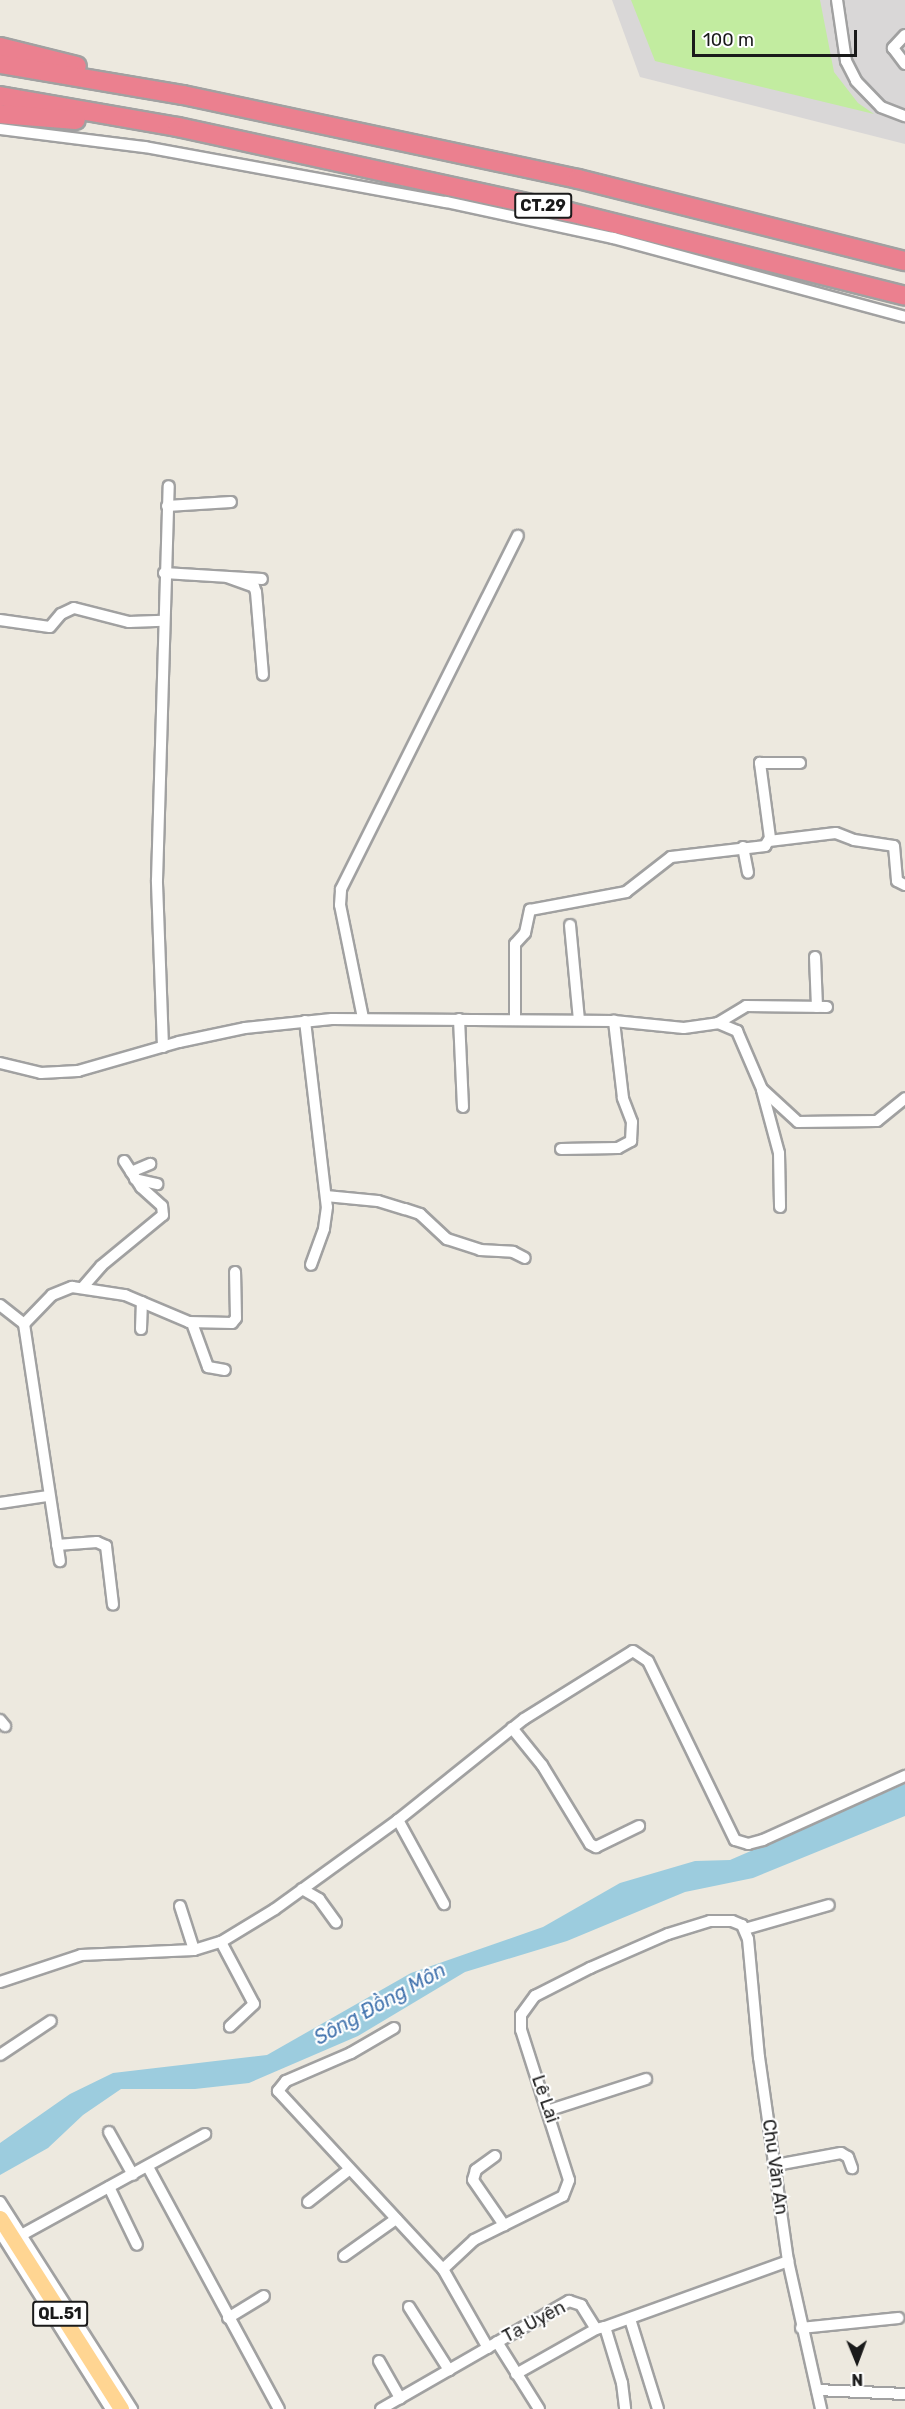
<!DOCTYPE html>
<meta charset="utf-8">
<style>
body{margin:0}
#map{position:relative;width:905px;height:2409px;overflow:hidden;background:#ede9df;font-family:Rubik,sans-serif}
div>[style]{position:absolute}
.residential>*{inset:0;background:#d9d7d7}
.grass>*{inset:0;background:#c2eca0}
.water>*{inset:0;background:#9cccde}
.roads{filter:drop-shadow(2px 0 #a1a1a1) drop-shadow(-2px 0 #a1a1a1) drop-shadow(0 2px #a1a1a1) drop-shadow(0 -2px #a1a1a1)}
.street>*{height:10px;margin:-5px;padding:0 5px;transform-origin:5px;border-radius:5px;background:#fff}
.primary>*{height:15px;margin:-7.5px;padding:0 7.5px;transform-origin:7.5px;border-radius:7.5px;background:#ffd592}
.highway>*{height:18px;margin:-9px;padding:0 9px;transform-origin:9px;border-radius:9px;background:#eb808f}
span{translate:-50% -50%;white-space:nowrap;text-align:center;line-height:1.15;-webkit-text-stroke:4.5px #fff;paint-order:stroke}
.shield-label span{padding:2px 4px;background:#fff;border:2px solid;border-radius:4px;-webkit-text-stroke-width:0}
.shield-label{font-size:16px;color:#1a1a1a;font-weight:700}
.street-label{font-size:18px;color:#1a1a1a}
.water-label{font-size:20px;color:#4374ae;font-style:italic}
.north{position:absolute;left:827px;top:2331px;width:60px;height:60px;-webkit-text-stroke:4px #fff;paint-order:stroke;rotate:179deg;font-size:16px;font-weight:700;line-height:24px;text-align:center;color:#1a1a1a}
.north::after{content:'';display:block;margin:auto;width:21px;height:27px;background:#1a1a1a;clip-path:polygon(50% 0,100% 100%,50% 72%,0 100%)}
.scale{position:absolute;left:692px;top:30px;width:165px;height:27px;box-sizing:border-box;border:3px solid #1a1a1a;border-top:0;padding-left:8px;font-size:18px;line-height:21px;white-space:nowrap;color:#1a1a1a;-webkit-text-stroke:4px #fff;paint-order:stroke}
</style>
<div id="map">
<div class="residential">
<div style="clip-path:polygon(612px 0,905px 0,905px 144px,640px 77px)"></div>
</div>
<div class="grass">
<div style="clip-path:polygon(631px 0,820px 0,834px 72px,858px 103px,874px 114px,655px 61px)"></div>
</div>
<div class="water">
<div style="clip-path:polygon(905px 1784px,905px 1816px,753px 1878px,685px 1892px,567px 1941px,465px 1972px,358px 2036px,249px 2083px,195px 2089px,121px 2089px,83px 2115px,48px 2148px,0 2175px,0 2143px,70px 2094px,113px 2073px,267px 2055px,411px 1973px,543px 1927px,620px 1883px,695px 1861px,730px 1860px)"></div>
</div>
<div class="roads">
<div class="street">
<div style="left:837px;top:0;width:62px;rotate:81.6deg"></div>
<div style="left:846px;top:61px;width:22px;rotate:63deg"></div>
<div style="left:856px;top:81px;width:36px;rotate:46deg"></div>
<div style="left:881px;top:107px;width:26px;rotate:21deg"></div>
<div style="left:905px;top:35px;width:18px;rotate:133deg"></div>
<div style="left:893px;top:48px;width:20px;rotate:53deg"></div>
<div style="left:0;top:129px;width:146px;rotate:7.1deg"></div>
<div style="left:145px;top:147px;width:306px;rotate:10.4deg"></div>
<div style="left:446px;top:202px;width:171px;rotate:12.2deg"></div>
<div style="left:613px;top:238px;width:302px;rotate:15.1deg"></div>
<div style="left:167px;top:506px;width:64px;rotate:-3.6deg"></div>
<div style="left:164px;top:573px;width:98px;rotate:3.5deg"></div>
<div style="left:227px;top:577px;width:29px;rotate:20deg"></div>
<div style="left:254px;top:587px;width:5px;rotate:68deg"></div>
<div style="left:256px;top:592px;width:83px;rotate:85.2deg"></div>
<div style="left:0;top:620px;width:50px;rotate:8deg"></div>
<div style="left:50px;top:627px;width:17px;rotate:-50deg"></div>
<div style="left:61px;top:614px;width:14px;rotate:-25deg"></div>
<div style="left:74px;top:608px;width:57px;rotate:14.3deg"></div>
<div style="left:129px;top:622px;width:34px;rotate:-2deg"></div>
<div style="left:769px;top:841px;width:67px;rotate:-6.8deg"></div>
<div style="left:836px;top:833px;width:19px;rotate:21deg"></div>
<div style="left:854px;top:840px;width:40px;rotate:8.5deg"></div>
<div style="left:894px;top:846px;width:35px;rotate:85deg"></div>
<div style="left:897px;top:881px;width:9px;rotate:27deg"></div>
<div style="left:743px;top:847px;width:26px;rotate:79deg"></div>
<div style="left:570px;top:925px;width:95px;rotate:84.6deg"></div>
<div style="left:815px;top:957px;width:50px;rotate:87.7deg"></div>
<div style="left:363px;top:1018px;width:115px;rotate:-101.5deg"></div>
<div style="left:340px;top:905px;width:16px;rotate:-86deg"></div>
<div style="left:341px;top:889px;width:395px;rotate:-63.4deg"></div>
<div style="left:459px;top:1019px;width:88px;rotate:87.4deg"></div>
<div style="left:515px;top:1020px;width:76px;rotate:-90deg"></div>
<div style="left:515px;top:944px;width:15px;rotate:-48deg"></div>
<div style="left:525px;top:933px;width:24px;rotate:-78deg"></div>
<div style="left:530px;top:910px;width:98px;rotate:-10.6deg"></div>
<div style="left:626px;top:892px;width:57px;rotate:-37.9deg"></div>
<div style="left:671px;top:857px;width:95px;rotate:-6.7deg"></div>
<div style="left:765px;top:846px;width:9px;rotate:-58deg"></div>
<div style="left:770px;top:838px;width:76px;rotate:-97.6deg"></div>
<div style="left:760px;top:763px;width:40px"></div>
<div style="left:305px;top:1021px;width:187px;rotate:83.3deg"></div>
<div style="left:327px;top:1207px;width:22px;rotate:98deg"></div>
<div style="left:324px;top:1229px;width:38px;rotate:110deg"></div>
<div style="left:718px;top:1023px;width:21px;rotate:23deg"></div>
<div style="left:737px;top:1031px;width:63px;rotate:66.7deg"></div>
<div style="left:762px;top:1089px;width:49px;rotate:42.5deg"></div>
<div style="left:798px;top:1122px;width:79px;rotate:-0.7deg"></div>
<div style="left:877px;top:1121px;width:36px;rotate:-39deg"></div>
<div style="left:163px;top:1047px;width:167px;rotate:-92.1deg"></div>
<div style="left:157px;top:880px;width:394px;rotate:-88.3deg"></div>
<div style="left:0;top:1063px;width:42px;rotate:13.7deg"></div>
<div style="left:41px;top:1073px;width:37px;rotate:-3deg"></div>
<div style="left:78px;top:1071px;width:105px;rotate:-16deg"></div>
<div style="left:179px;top:1042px;width:67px;rotate:-12deg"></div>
<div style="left:245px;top:1028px;width:87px;rotate:-5.9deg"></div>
<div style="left:332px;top:1019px;width:282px;rotate:0.4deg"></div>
<div style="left:614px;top:1021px;width:70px;rotate:5.7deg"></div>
<div style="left:684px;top:1028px;width:34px;rotate:-8deg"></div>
<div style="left:718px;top:1023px;width:33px;rotate:-31deg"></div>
<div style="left:746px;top:1006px;width:81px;rotate:0.7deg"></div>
<div style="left:762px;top:1090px;width:65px;rotate:74.9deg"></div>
<div style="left:779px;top:1153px;width:54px;rotate:88.9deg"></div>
<div style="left:561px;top:1149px;width:57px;rotate:-1deg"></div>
<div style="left:618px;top:1148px;width:15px;rotate:-28deg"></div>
<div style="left:631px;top:1141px;width:19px;rotate:-87deg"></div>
<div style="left:632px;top:1122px;width:26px;rotate:-111deg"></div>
<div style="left:623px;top:1098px;width:78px;rotate:-96.7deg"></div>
<div style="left:131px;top:1172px;width:21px;rotate:-23deg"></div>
<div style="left:135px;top:1179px;width:23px;rotate:13deg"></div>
<div style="left:326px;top:1196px;width:52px;rotate:5.5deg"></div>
<div style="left:378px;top:1201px;width:28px;rotate:17deg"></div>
<div style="left:405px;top:1209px;width:16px;rotate:18deg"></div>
<div style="left:420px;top:1214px;width:37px;rotate:43deg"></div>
<div style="left:447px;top:1239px;width:35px;rotate:18deg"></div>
<div style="left:480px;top:1250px;width:33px;rotate:3deg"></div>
<div style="left:513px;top:1252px;width:13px;rotate:27deg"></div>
<div style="left:83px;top:1287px;width:28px;rotate:-49deg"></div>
<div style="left:101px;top:1266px;width:80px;rotate:-39.4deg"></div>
<div style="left:163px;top:1215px;width:9px;rotate:-96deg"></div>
<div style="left:162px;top:1206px;width:28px;rotate:-138deg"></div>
<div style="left:141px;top:1187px;width:31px;rotate:-123deg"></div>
<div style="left:0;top:1305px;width:31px;rotate:38deg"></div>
<div style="left:24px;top:1324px;width:240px;rotate:81.4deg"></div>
<div style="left:192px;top:1323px;width:47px;rotate:70deg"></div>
<div style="left:208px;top:1367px;width:17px;rotate:10deg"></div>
<div style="left:24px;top:1324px;width:40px;rotate:-46deg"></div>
<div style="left:52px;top:1295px;width:22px;rotate:-22deg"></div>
<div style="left:72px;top:1287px;width:54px;rotate:8.6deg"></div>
<div style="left:125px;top:1295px;width:69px;rotate:22.9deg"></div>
<div style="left:189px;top:1322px;width:43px;rotate:1.3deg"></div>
<div style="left:232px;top:1323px;width:6px;rotate:-51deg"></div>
<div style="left:236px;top:1318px;width:46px;rotate:-91.2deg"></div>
<div style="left:141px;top:1329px;width:27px;rotate:-88deg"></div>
<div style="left:0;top:1503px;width:49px;rotate:-8.3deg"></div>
<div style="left:57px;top:1545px;width:40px;rotate:-4.3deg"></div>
<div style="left:97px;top:1542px;width:10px;rotate:24deg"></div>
<div style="left:106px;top:1546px;width:59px;rotate:83.2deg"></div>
<div style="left:0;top:1720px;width:8px;rotate:50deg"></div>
<div style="left:512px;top:1728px;width:48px;rotate:51deg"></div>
<div style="left:542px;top:1765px;width:92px;rotate:58.7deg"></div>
<div style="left:590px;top:1844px;width:7px;rotate:27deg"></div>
<div style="left:596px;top:1847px;width:48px;rotate:-26deg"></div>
<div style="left:398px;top:1820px;width:96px;rotate:61.3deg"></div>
<div style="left:302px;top:1889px;width:20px;rotate:30deg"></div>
<div style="left:319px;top:1899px;width:29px;rotate:54deg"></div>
<div style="left:180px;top:1906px;width:46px;rotate:72.3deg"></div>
<div style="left:745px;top:1929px;width:87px;rotate:-15.9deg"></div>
<div style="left:221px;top:1942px;width:70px;rotate:62deg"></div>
<div style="left:254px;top:2004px;width:33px;rotate:137deg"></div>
<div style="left:0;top:1982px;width:85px;rotate:-18.4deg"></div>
<div style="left:81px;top:1955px;width:113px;rotate:-2.5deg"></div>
<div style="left:194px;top:1950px;width:28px;rotate:-17deg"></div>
<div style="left:221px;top:1942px;width:63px;rotate:-31.4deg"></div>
<div style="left:275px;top:1909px;width:152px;rotate:-35.9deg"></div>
<div style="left:398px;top:1820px;width:161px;rotate:-38.7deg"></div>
<div style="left:524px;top:1719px;width:128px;rotate:-32deg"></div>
<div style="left:633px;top:1651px;width:18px;rotate:34deg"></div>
<div style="left:648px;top:1661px;width:199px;rotate:64.1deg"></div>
<div style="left:735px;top:1840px;width:14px;rotate:17deg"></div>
<div style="left:748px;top:1844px;width:16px;rotate:-15deg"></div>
<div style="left:763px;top:1840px;width:156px;rotate:-24.3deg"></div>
<div style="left:394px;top:2028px;width:50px;rotate:149.8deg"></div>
<div style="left:351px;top:2053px;width:71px;rotate:156.7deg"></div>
<div style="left:286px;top:2081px;width:13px;rotate:129deg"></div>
<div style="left:278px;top:2091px;width:243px;rotate:47.2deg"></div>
<div style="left:0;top:2055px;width:61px;rotate:-33.7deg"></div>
<div style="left:550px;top:2110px;width:101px;rotate:-17.9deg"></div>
<div style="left:109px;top:2132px;width:49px;rotate:60.8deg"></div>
<div style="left:495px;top:2156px;width:24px;rotate:144deg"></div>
<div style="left:476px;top:2170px;width:10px;rotate:107deg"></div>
<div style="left:473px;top:2180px;width:55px;rotate:55.4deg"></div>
<div style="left:776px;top:2165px;width:66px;rotate:-10.5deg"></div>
<div style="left:841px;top:2153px;width:8px;rotate:30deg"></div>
<div style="left:848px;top:2157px;width:12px;rotate:70deg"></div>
<div style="left:148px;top:2167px;width:275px;rotate:61.6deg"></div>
<div style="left:109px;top:2187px;width:64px;rotate:64.2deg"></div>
<div style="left:0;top:2202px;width:246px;rotate:57.5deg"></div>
<div style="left:308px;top:2202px;width:53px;rotate:-38.2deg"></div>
<div style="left:0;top:2232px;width:209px;rotate:57.9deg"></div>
<div style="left:16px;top:2238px;width:216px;rotate:-28.8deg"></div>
<div style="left:344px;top:2256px;width:64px;rotate:-35.4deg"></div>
<div style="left:409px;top:2307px;width:75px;rotate:57.6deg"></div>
<div style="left:228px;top:2318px;width:42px;rotate:-31.4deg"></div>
<div style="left:630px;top:2319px;width:94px;rotate:72.7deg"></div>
<div style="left:605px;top:2327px;width:59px;rotate:73.1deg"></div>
<div style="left:622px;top:2383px;width:26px;rotate:83deg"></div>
<div style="left:801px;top:2328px;width:98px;rotate:-5.9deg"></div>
<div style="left:497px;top:2342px;width:79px;rotate:57.9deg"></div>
<div style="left:488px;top:2348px;width:91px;rotate:-119.7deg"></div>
<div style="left:443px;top:2269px;width:42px;rotate:-43.1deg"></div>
<div style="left:474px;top:2240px;width:99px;rotate:-26.3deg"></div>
<div style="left:563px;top:2196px;width:17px;rotate:-69deg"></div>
<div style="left:569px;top:2180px;width:157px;rotate:-107.7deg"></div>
<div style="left:521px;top:2030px;width:15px;rotate:-90deg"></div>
<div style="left:521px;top:2015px;width:24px;rotate:-54deg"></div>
<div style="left:535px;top:1996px;width:62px;rotate:-27deg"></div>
<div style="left:590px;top:1968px;width:85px;rotate:-23.6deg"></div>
<div style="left:668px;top:1934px;width:44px;rotate:-17.2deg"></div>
<div style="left:710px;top:1921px;width:22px"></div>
<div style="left:732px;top:1921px;width:11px;rotate:22deg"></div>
<div style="left:742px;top:1925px;width:15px;rotate:67deg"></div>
<div style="left:748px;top:1939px;width:119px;rotate:84.7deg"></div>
<div style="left:759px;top:2057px;width:206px;rotate:81.9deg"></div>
<div style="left:788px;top:2261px;width:152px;rotate:77.4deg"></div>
<div style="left:379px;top:2361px;width:43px;rotate:60.4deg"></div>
<div style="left:516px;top:2374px;width:92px;rotate:-29.4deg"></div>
<div style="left:817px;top:2390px;width:88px;rotate:2.6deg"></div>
<div style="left:381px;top:2409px;width:217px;rotate:-29.9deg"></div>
<div style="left:569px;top:2301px;width:13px;rotate:18deg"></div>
<div style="left:581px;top:2305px;width:28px;rotate:58deg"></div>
<div style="left:596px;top:2329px;width:9px;rotate:-13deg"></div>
<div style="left:605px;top:2327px;width:195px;rotate:-19.8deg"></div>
</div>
<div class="primary">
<div style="left:0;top:2218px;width:226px;rotate:57.6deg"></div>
</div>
<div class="highway">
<div style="left:0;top:47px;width:79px;rotate:13.9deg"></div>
<div style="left:0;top:64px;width:186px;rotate:9.6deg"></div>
<div style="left:183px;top:95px;width:404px;rotate:12deg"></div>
<div style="left:578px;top:179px;width:337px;rotate:14.1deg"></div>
<div style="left:0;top:96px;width:181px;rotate:9.9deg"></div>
<div style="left:178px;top:127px;width:400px;rotate:12.3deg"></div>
<div style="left:569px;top:212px;width:346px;rotate:14deg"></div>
<div style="left:0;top:114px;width:76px;rotate:4.5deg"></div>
</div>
</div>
<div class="shield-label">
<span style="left:543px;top:206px">CT.29</span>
<span style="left:60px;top:2314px">QL.51</span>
</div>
<div class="street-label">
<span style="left:545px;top:2099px;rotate:71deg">Lê Lai</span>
<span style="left:775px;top:2167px;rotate:82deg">Chu Văn An</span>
<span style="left:534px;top:2322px;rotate:-28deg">Tạ Uyên</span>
</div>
<div class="water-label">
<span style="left:380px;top:2004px;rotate:-29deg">Sông Đồng Môn</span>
</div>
<div class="north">N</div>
<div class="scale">100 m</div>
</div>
